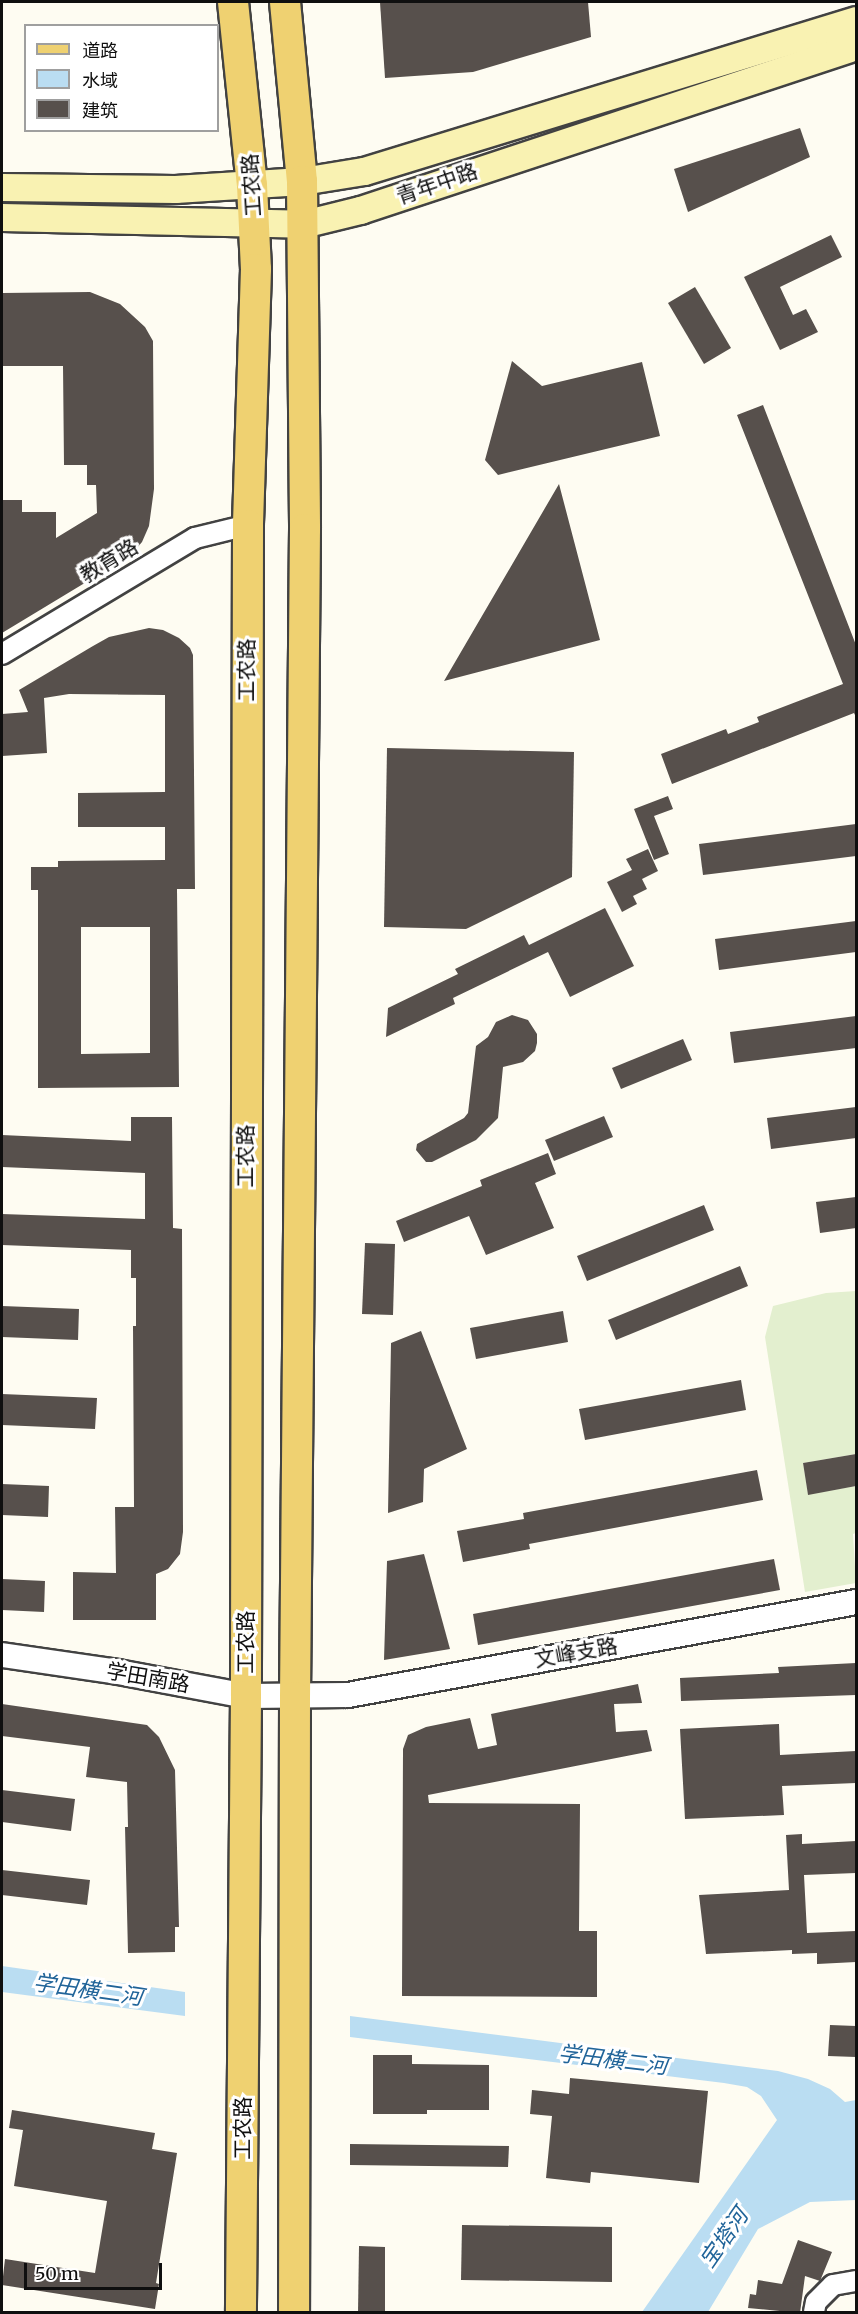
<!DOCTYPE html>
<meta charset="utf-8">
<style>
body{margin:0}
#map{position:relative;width:858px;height:2314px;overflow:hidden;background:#fefcf2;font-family:Merriweather,"Noto Sans SC",serif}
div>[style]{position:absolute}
.pitch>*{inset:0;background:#e3efcf}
.water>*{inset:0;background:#baddf2}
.building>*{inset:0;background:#57504c}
.roads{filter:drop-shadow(2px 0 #424242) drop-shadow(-2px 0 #424242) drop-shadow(0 2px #424242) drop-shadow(0 -2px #424242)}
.minor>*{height:20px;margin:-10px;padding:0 10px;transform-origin:10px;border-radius:10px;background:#fff}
.tertiary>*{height:24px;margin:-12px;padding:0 12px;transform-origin:12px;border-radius:12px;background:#fff}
.secondary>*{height:27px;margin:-13.5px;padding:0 13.5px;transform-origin:13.5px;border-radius:13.5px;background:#f9f2b2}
.primary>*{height:30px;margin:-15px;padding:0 15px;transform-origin:15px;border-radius:15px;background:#efd171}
span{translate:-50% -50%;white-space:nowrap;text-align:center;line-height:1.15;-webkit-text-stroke:6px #fff;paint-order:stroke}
.street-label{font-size:21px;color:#0f0f0f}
.water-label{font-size:22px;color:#206499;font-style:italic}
.frame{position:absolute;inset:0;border:3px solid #0f0f0f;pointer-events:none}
.legend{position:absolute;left:24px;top:24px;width:195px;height:108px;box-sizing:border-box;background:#fff;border:2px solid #9f9f9f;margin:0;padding:8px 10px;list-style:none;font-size:18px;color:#0f0f0f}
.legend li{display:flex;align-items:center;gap:12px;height:30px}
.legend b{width:30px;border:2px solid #9f9f9f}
.scale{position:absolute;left:24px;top:2263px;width:138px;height:27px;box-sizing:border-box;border:3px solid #0f0f0f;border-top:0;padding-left:8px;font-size:18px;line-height:21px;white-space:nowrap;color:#0f0f0f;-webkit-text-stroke:4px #fff;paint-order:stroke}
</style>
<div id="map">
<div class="pitch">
<div style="clip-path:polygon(856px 1291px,856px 1454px,803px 1463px,808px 1494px,856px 1486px,856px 1533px,853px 1534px,856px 1583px,805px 1592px,765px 1337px,773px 1306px,826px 1293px)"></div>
</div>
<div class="water">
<div style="clip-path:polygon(2px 1966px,185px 1992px,185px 2016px,2px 1992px)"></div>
<div style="clip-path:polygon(350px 2016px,778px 2071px,808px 2079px,830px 2089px,845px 2102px,856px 2100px,856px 2200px,810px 2202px,758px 2229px,708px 2312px,642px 2312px,777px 2120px,761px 2096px,747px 2087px,724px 2083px,350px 2037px)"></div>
</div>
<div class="building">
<div style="clip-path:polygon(380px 2px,588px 2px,591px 37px,473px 72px,385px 78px)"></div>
<div style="clip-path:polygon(800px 128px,810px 157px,688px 212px,674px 169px)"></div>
<div style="clip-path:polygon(831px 235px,842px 257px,780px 287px,793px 315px,806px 309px,818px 332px,780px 350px,744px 277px)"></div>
<div style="clip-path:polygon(695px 287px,731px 348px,704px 364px,668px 303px)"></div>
<div style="clip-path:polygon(90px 292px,120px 304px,145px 327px,153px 341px,154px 489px,149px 526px,142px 542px,131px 555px,2px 633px,2px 500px,22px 500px,22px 512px,56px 512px,56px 538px,97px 513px,96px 485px,87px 485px,87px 465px,64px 465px,63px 366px,2px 366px,2px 293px)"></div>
<div style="clip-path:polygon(512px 361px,542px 386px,642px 362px,660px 436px,498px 475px,485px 460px)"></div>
<div style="clip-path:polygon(763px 405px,856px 645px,856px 717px,854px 713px,672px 784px,661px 754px,726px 729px,728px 734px,759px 722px,757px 717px,843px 684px,737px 415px)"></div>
<div style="clip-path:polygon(559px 484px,600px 640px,444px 681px,531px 532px)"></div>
<div style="clip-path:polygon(evenodd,149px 628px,163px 630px,179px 638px,190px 648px,193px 655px,195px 889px,177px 889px,179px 1087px,38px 1088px,38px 890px,31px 890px,31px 867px,58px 867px,58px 861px,165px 860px,165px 827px,78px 827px,78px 793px,165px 792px,165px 695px,69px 694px,44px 698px,47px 753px,2px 756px,2px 714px,28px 712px,19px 690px,93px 646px,109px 637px,149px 628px,81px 927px,150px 927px,150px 1053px,81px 1054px,81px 927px)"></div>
<div style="clip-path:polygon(387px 748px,574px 752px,572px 877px,466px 929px,384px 927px)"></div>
<div style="clip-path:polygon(668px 796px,673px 809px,654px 816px,669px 854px,654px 860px,634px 809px)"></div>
<div style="clip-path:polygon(856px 824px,856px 856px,703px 875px,699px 844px)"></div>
<div style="clip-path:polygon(648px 849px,658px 871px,642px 879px,647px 889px,633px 896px,637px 904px,622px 912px,607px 882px,632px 870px,626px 859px)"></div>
<div style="clip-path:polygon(605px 908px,634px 966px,570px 997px,548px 952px,453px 998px,455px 1004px,386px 1037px,388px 1008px,458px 974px,455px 969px,524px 935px,529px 945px)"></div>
<div style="clip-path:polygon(856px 921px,856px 952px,719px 970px,715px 939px)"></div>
<div style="clip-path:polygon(512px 1015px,528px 1020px,537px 1034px,537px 1043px,535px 1051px,523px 1062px,503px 1067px,498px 1118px,476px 1140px,432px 1162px,426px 1162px,416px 1150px,417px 1144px,464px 1118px,468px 1113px,476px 1046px,488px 1037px,496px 1022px)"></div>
<div style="clip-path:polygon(856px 1016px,856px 1048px,734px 1063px,730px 1032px)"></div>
<div style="clip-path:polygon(683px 1039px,692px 1060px,621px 1089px,612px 1068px)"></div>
<div style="clip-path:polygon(856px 1107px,856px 1138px,771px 1149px,767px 1118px)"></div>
<div style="clip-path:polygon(604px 1116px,613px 1137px,554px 1161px,545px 1140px)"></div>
<div style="clip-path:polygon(131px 1117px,172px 1117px,173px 1228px,182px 1229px,183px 1532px,180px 1554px,168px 1569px,156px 1574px,156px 1620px,73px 1620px,73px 1572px,116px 1573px,115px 1507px,134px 1507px,133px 1326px,136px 1326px,136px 1278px,131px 1278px,131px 1250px,2px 1245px,2px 1214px,145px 1219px,145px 1173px,2px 1167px,2px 1135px,131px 1141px)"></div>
<div style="clip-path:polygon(548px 1153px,556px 1174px,535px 1183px,554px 1228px,486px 1255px,469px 1216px,404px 1242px,396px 1221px,482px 1186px,480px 1180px)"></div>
<div style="clip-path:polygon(856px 1197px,856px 1228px,820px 1233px,816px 1202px)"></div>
<div style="clip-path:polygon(704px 1205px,714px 1230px,587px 1281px,577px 1256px)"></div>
<div style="clip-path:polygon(365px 1243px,395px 1244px,393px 1315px,362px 1314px)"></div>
<div style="clip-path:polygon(740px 1266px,748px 1286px,616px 1340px,608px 1320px)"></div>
<div style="clip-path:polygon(2px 1306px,79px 1309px,78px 1340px,2px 1337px)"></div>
<div style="clip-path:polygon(563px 1311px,568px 1342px,476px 1359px,470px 1328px)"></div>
<div style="clip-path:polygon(421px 1331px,467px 1449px,424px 1469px,423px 1502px,388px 1513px,391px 1343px)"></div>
<div style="clip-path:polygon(741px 1380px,746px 1410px,585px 1440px,579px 1409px)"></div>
<div style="clip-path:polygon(2px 1394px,97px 1398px,95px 1429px,2px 1425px)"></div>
<div style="clip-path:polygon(856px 1454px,856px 1486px,808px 1495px,803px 1463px)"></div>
<div style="clip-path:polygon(757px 1470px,763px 1500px,529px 1544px,530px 1549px,463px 1562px,457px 1531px,524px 1519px,523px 1513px)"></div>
<div style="clip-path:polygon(2px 1484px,49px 1486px,48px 1517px,2px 1515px)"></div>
<div style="clip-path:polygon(424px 1554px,450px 1649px,384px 1660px,387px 1561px)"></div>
<div style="clip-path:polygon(774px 1559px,780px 1590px,478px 1645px,473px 1614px)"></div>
<div style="clip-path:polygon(2px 1579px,45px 1581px,44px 1612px,2px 1610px)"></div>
<div style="clip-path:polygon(856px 1663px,856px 1695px,681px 1701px,680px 1678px,779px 1673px,778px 1667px)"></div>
<div style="clip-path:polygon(638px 1684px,642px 1703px,614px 1704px,616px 1732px,647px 1730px,652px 1751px,428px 1795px,429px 1803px,580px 1804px,579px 1931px,597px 1931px,597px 1997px,402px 1996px,403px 1749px,408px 1735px,426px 1727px,470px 1718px,478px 1749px,497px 1745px,491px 1714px)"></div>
<div style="clip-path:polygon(2px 1704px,147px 1725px,159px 1737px,175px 1770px,179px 1927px,175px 1927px,175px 1952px,128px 1953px,125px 1827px,128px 1827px,127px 1782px,86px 1777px,90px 1747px,2px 1736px)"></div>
<div style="clip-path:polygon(779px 1724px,780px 1755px,856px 1751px,856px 1783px,782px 1786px,784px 1815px,685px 1819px,680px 1729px)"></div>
<div style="clip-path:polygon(2px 1790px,75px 1799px,71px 1831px,2px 1822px)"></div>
<div style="clip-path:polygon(802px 1834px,802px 1844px,856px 1841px,856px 1873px,804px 1875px,807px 1933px,856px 1931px,856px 1962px,817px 1964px,817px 1953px,792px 1954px,792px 1950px,706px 1954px,699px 1895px,789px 1890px,786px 1835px)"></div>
<div style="clip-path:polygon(2px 1870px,90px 1880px,87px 1905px,2px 1895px)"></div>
<div style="clip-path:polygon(830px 2025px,856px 2026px,856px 2057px,828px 2056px)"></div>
<div style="clip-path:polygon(373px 2055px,412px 2055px,412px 2064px,489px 2065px,489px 2110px,427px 2110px,427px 2114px,373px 2114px)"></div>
<div style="clip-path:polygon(570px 2078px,708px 2091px,699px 2183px,591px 2172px,590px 2183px,546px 2178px,552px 2116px,530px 2114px,532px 2090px,569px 2094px)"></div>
<div style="clip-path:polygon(12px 2110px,155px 2133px,152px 2149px,177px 2153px,156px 2283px,159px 2284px,155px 2309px,2px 2285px,5px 2259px,95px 2273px,107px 2201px,14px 2186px,23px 2130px,9px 2128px)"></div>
<div style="clip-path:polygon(350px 2144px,509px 2146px,508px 2167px,350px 2165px)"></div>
<div style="clip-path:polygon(462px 2225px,612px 2227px,612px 2282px,461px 2280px)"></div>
<div style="clip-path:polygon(798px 2240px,832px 2252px,820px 2281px,805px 2276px,800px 2313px,748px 2308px,750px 2294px,756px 2295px,758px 2280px,782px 2284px)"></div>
<div style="clip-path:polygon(359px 2246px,385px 2247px,385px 2313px,358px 2313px)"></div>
</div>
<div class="roads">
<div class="minor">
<div style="left:2px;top:654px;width:225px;rotate:-31deg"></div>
<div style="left:195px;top:538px;width:55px;rotate:-13.8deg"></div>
<div style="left:814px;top:2312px;width:10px;rotate:-79deg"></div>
<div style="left:816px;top:2302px;width:24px;rotate:-45deg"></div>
<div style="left:833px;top:2285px;width:23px;rotate:-10deg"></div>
</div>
<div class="tertiary">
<div style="left:2px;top:1655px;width:117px;rotate:8.3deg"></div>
<div style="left:118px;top:1672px;width:130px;rotate:10.6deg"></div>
<div style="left:246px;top:1696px;width:102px;rotate:-0.6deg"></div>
<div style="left:348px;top:1695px;width:516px;rotate:-10.37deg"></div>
</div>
<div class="secondary">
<div style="left:2px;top:187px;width:173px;rotate:0.7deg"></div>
<div style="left:175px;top:189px;width:127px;rotate:-3.6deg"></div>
<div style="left:302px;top:181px;width:63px;rotate:-9.2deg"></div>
<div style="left:364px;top:171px;width:515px;rotate:-17.06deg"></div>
<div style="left:2px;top:217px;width:301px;rotate:1.3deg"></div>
<div style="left:303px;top:224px;width:59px;rotate:-13.8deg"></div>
<div style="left:360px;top:210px;width:522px;rotate:-18.3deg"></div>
</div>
<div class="primary">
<div style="left:233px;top:2px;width:184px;rotate:84.1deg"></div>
<div style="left:252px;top:185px;width:84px;rotate:87.3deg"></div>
<div style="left:256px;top:269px;width:256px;rotate:91.8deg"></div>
<div style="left:248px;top:525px;width:1171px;rotate:90.1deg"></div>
<div style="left:246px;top:1696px;width:616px;rotate:90.47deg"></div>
<div style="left:285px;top:2px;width:180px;rotate:84.6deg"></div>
<div style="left:302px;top:181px;width:348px;rotate:89.5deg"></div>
<div style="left:305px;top:529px;width:1168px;rotate:90.49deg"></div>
<div style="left:295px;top:1697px;width:615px;rotate:90.09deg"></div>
</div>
</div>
<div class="street-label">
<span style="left:437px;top:184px;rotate:-19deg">青年中路</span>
<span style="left:252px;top:185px;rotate:-94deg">工农路</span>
<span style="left:109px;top:561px;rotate:-31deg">教育路</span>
<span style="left:247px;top:670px;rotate:-90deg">工农路</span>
<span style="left:246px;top:1156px;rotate:-90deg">工农路</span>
<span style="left:246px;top:1642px;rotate:-90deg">工农路</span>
<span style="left:576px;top:1653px;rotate:-10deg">文峰支路</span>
<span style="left:148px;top:1678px;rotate:10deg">学田南路</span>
<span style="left:243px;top:2128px;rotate:-90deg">工农路</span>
</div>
<div class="water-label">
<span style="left:88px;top:1990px;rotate:8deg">学田横二河</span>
<span style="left:613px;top:2060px;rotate:7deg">学田横二河</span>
<span style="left:724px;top:2238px;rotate:-55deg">宝塔河</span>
</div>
<div class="frame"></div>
<ul class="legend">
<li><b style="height:8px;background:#efd171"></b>道路</li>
<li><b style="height:16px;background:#baddf2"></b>水域</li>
<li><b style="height:16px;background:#57504c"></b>建筑</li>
</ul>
<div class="scale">50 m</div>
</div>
